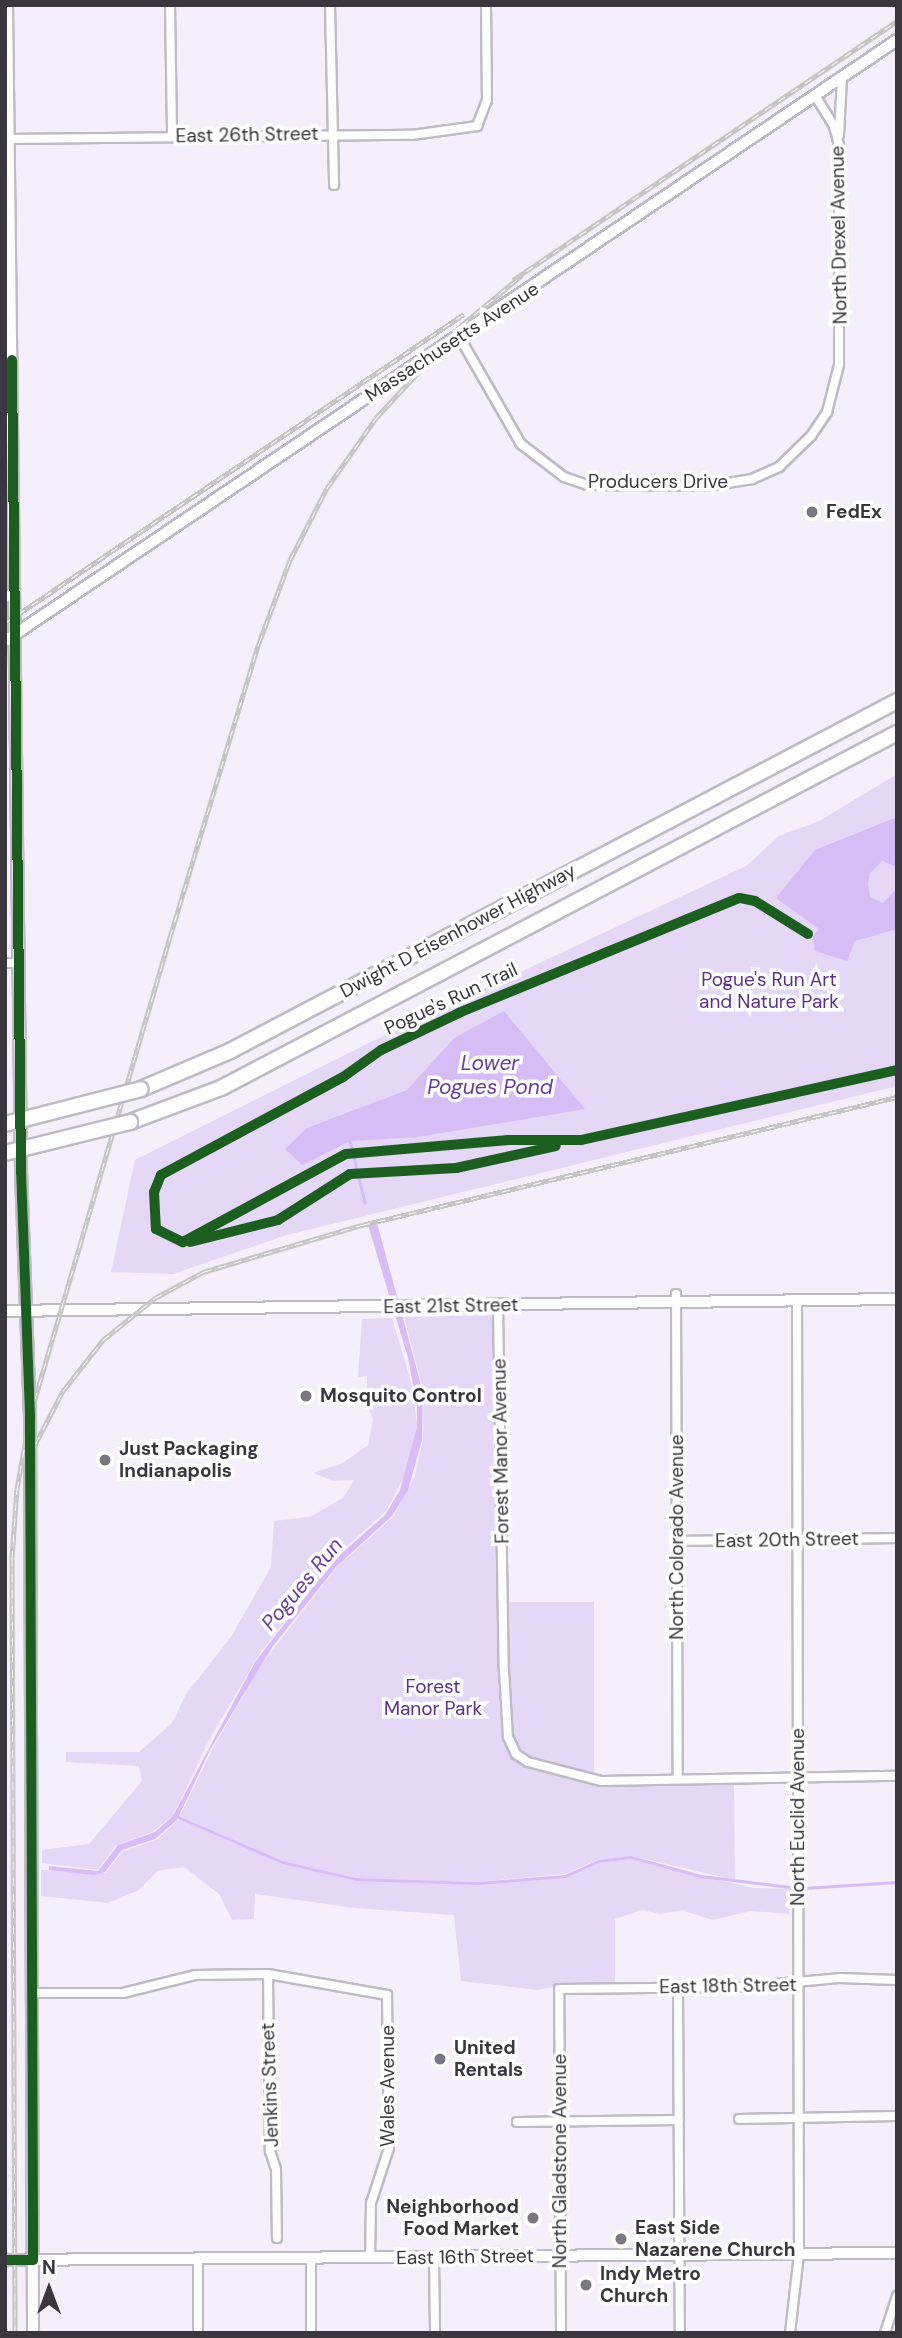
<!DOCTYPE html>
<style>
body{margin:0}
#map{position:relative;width:902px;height:2338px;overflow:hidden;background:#f4effa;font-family:"DM Sans",sans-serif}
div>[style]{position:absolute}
.green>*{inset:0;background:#e5d7f6}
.water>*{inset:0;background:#d7bdf6}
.stream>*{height:2.5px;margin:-1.25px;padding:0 1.25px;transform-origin:1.25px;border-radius:1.25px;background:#d7bdf6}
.roads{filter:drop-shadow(2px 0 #bfbbc4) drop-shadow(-2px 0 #bfbbc4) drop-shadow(0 2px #bfbbc4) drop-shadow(0 -2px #bfbbc4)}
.street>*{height:8px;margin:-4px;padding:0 4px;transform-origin:4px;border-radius:4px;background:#fdfdfe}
.secondary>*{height:10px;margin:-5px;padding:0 5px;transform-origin:5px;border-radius:5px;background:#fdfdfe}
.highway>*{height:14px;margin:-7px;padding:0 7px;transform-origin:7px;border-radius:7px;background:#fdfdfe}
.rail>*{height:5px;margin-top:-2.5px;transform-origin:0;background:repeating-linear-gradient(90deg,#fdfdfd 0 8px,#c5c4c7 0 16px);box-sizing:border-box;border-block:2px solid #c5c4c7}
.bridges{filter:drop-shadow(2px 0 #bfbbc4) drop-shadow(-2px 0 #bfbbc4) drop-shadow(0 2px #bfbbc4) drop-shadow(0 -2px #bfbbc4)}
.highway-bridge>*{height:14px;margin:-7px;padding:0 7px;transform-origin:7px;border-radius:7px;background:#fdfdfe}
.cycleway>*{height:10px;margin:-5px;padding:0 5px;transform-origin:5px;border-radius:5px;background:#1b5e20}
.dots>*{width:19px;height:19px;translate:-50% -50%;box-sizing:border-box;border:4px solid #fdfdfd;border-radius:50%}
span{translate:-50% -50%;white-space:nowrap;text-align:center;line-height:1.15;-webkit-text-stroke:7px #fdfdfd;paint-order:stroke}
.street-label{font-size:19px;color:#39363f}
.poi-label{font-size:19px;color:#39363f;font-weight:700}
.left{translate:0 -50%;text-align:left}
.right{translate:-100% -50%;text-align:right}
.park-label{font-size:19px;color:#5d3087}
.water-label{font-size:21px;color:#693d95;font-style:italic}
.frame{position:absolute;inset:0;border:7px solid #39363f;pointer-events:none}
.north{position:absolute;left:14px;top:2254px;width:70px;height:70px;-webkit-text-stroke:5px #fdfdfd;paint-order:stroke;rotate:0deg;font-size:19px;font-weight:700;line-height:28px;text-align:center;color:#39363f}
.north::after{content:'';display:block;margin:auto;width:24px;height:32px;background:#39363f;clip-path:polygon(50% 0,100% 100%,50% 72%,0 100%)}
</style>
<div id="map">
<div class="green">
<div style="clip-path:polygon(897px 774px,897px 1086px,287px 1235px,173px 1274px,111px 1272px,135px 1160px,373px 1041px,746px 866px,779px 836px,819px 821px)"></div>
<div style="clip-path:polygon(493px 1315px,498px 1602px,594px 1602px,594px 1774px,536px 1759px,532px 1764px,595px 1783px,734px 1781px,735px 1880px,633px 1856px,597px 1860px,565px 1874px,476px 1882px,357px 1878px,284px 1861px,180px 1816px,213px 1748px,262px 1664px,336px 1568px,393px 1517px,415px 1476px,423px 1439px,424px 1392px,404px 1317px)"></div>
<div style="clip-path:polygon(392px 1318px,412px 1385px,417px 1426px,406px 1473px,386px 1511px,337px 1555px,260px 1653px,209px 1740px,173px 1816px,152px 1832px,115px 1846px,98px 1870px,42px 1863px,42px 1850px,89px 1844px,142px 1781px,139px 1766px,66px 1762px,66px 1752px,139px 1752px,172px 1723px,186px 1694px,231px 1637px,271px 1567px,274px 1521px,310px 1517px,343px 1498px,354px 1480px,333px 1481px,313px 1473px,343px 1463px,368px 1445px,373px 1419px,367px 1405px,367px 1376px,358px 1377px,362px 1319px)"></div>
<div style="clip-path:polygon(180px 1818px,283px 1863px,357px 1880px,476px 1884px,566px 1877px,599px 1863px,632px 1859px,753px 1888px,791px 1889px,789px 1914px,751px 1911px,712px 1920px,682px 1910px,661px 1914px,642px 1910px,615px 1919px,615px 1983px,568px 1984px,537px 1990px,461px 1981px,454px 1915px,355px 1908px,255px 1894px,254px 1919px,232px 1920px,219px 1894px,184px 1867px,157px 1871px,139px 1890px,108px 1903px,41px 1896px,41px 1870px,106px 1873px,122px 1852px,158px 1839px)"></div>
<div style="clip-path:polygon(5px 1874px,7px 1874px,6px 2249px,5px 2249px)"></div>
</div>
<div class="water">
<div style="clip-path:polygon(897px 817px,897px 867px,882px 861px,870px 873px,868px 883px,870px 897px,883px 903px,897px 888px,897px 929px,855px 941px,847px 961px,815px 951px,813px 936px,819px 929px,776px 898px,815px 850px)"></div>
<div style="clip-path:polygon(504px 1011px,585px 1109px,418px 1137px,350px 1141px,302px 1165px,285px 1149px,307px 1128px,407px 1090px,454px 1038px)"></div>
<div style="clip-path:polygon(377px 1223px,423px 1392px,422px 1440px,408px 1490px,392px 1516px,336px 1567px,273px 1646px,210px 1750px,177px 1820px,155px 1839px,122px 1850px,105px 1872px,94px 1875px,49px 1870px,49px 1866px,98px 1871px,118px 1845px,155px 1832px,173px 1816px,255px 1662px,333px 1561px,385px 1515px,400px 1490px,417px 1427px,417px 1405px,408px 1358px,368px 1225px)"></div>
</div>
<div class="stream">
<div style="left:350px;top:1141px;width:7px;rotate:74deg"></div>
<div style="left:354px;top:1156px;width:14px;rotate:78deg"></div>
<div style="left:359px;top:1178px;width:25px;rotate:76deg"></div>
<div style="left:176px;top:1816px;width:116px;rotate:23.3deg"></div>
<div style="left:283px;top:1862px;width:75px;rotate:13.1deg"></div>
<div style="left:356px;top:1879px;width:121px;rotate:1.9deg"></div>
<div style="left:477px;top:1883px;width:88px;rotate:-4.5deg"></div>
<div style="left:565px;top:1876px;width:36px;rotate:-24deg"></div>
<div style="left:598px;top:1861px;width:33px;rotate:-7deg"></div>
<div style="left:631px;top:1857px;width:73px;rotate:15.2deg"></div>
<div style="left:701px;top:1876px;width:91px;rotate:7deg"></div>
<div style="left:804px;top:1888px;width:93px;rotate:-3.7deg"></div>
</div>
<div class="roads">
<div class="street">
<div style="left:170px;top:5px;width:132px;rotate:89.1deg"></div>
<div style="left:330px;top:5px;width:180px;rotate:88.7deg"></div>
<div style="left:839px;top:135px;width:57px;rotate:-87deg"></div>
<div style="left:9px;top:139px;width:403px;rotate:-0.6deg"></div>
<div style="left:412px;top:135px;width:66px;rotate:-7.9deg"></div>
<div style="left:477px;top:126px;width:28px;rotate:-69deg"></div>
<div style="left:487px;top:100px;width:95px;rotate:-90.6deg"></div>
<div style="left:460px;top:338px;width:122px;rotate:60.1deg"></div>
<div style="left:521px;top:444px;width:54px;rotate:37.5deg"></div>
<div style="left:564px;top:477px;width:24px;rotate:19deg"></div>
<div style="left:587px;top:485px;width:122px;rotate:0.5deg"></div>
<div style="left:709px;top:486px;width:44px;rotate:-9.2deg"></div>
<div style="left:752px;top:479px;width:30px;rotate:-24deg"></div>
<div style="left:779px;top:467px;width:45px;rotate:-44.1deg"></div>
<div style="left:811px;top:436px;width:29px;rotate:-56deg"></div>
<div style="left:827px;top:412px;width:49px;rotate:-75.7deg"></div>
<div style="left:839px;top:365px;width:220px;rotate:-90deg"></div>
<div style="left:839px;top:145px;width:20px;rotate:-105deg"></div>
<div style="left:834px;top:126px;width:36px;rotate:-122deg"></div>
<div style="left:5px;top:598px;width:11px;rotate:-38deg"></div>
<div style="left:5px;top:963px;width:14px"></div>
<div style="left:676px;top:1294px;width:485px;rotate:89.8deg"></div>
<div style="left:498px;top:1305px;width:365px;rotate:89.1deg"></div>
<div style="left:504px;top:1670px;width:67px;rotate:86.6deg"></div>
<div style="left:508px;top:1737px;width:19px;rotate:65deg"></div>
<div style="left:516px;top:1754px;width:14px;rotate:34deg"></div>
<div style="left:528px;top:1762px;width:75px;rotate:14.6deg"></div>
<div style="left:601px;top:1781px;width:296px;rotate:-1deg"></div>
<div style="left:678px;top:1541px;width:219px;rotate:-0.8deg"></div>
<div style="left:268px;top:1974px;width:177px;rotate:89.4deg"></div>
<div style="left:270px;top:2151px;width:19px;rotate:72deg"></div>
<div style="left:276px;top:2169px;width:69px;rotate:89.2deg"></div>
<div style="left:678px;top:1988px;width:345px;rotate:89.7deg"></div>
<div style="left:33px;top:1993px;width:90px"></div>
<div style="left:123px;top:1993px;width:74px;rotate:-14deg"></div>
<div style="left:195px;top:1975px;width:73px;rotate:-0.8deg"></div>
<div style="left:268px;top:1974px;width:121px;rotate:10deg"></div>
<div style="left:387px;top:1995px;width:153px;rotate:89.3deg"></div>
<div style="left:389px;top:2148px;width:58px;rotate:108.1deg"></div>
<div style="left:371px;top:2203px;width:55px;rotate:91deg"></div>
<div style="left:739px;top:2119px;width:158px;rotate:-1.1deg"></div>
<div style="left:517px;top:2122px;width:162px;rotate:-0.7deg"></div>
<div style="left:434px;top:2258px;width:75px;rotate:89.2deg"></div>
<div style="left:311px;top:2259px;width:74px;rotate:90deg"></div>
<div style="left:198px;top:2260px;width:73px;rotate:90deg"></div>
<div style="left:561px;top:2333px;width:344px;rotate:-90.3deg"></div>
<div style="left:559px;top:1989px;width:182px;rotate:-0.6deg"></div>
<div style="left:741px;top:1987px;width:98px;rotate:-5.2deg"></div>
<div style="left:839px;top:1978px;width:58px;rotate:2deg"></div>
<div style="left:790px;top:2333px;width:80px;rotate:-83.5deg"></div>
<div style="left:799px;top:2254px;width:953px;rotate:-90.12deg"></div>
<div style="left:885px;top:2333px;width:39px;rotate:-72deg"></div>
</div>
<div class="secondary">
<div style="left:7px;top:5px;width:1167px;rotate:89.31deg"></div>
<div style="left:21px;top:1172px;width:244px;rotate:87.9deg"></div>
<div style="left:30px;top:1416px;width:917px;rotate:89.81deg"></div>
<div style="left:5px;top:641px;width:1076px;rotate:-33.97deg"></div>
<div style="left:5px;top:1311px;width:892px;rotate:-0.77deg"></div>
<div style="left:5px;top:2260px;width:892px;rotate:-0.45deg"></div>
</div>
<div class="highway">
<div style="left:141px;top:1089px;width:97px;rotate:-23.1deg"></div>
<div style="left:230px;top:1051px;width:753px;rotate:-27.69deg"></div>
<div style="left:130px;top:1122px;width:97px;rotate:-20.5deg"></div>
<div style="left:221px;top:1088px;width:764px;rotate:-27.71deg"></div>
</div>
</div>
<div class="rail">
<div style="left:513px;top:280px;width:463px;rotate:-34deg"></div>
<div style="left:5px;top:623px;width:553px;rotate:-33.95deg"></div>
<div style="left:28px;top:1458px;width:76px;rotate:-62.4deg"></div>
<div style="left:63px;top:1391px;width:65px;rotate:-51.9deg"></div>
<div style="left:103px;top:1340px;width:67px;rotate:-38.9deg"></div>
<div style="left:155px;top:1298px;width:55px;rotate:-28.4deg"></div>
<div style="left:203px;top:1272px;width:166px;rotate:-16.5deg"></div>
<div style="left:362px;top:1225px;width:550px;rotate:-13.46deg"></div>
<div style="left:15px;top:2333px;width:775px;rotate:-90.22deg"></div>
<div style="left:12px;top:1558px;width:69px;rotate:-85.9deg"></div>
<div style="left:17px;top:1489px;width:74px;rotate:-79.9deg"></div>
<div style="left:30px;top:1416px;width:499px;rotate:-73.7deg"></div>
<div style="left:170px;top:937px;width:307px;rotate:-73.2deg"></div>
<div style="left:259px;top:643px;width:89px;rotate:-69.5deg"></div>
<div style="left:290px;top:560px;width:81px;rotate:-62.8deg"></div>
<div style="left:327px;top:488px;width:85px;rotate:-55deg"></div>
<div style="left:376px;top:418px;width:127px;rotate:-47.2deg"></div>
<div style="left:462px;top:325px;width:78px;rotate:-39.8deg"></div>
</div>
<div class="bridges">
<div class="highway-bridge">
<div style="left:5px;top:1124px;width:140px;rotate:-14.4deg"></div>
<div style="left:5px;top:1153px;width:129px;rotate:-13.9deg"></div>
</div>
</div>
<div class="cycleway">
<div style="left:808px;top:934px;width:62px;rotate:-148.1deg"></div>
<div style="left:755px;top:901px;width:16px;rotate:-169deg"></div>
<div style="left:739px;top:898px;width:303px;rotate:157.7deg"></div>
<div style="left:459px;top:1013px;width:86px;rotate:154.6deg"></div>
<div style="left:381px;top:1050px;width:47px;rotate:144.6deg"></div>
<div style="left:343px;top:1077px;width:207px;rotate:151.7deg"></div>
<div style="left:161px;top:1175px;width:18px;rotate:112deg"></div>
<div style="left:154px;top:1192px;width:37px;rotate:87deg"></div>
<div style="left:156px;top:1229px;width:30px;rotate:26deg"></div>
<div style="left:183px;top:1242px;width:185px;rotate:-28.4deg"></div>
<div style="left:346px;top:1154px;width:163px;rotate:-4.9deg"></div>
<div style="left:508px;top:1140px;width:73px"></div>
<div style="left:581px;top:1140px;width:324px;rotate:-12.5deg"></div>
<div style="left:190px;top:1242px;width:91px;rotate:-14deg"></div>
<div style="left:278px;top:1220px;width:85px;rotate:-32.6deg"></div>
<div style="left:350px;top:1174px;width:106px;rotate:-3.2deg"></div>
<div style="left:456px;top:1168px;width:102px;rotate:-12.4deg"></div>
<div style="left:5px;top:2260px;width:28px"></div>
<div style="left:33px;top:2260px;width:45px;rotate:-90deg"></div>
<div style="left:33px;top:2215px;width:799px;rotate:-90.22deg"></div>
<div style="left:30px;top:1416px;width:244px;rotate:-92.1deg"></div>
<div style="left:21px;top:1172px;width:812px;rotate:-90.64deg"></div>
</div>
<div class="dots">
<div style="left:812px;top:512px;background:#7a7780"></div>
<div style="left:306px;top:1396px;background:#7a7780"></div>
<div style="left:105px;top:1460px;background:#7a7780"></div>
<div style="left:440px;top:2059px;background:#7a7780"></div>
<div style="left:533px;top:2218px;background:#7a7780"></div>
<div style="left:621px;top:2239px;background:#7a7780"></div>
<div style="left:586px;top:2285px;background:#7a7780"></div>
</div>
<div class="street-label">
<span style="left:247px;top:135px;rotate:-1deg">East 26th Street</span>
<span style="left:839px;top:235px;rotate:-91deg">North Drexel Avenue</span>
<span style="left:452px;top:342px;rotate:-33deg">Massachusetts Avenue</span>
<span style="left:658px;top:482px">Producers Drive</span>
<span style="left:458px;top:931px;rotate:-28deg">Dwight D Eisenhower Highway</span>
<span style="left:451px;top:999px;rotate:-25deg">Pogue's Run Trail</span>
<span style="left:451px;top:1306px;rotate:-1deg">East 21st Street</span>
<span style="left:501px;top:1451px;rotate:-91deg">Forest Manor Avenue</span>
<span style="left:677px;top:1537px;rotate:-90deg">North Colorado Avenue</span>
<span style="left:787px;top:1540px;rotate:-1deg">East 20th Street</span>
<span style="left:798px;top:1817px;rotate:-90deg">North Euclid Avenue</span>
<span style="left:728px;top:1986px;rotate:-1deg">East 18th Street</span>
<span style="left:270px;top:2085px;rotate:-92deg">Jenkins Street</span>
<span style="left:388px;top:2086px;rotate:-90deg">Wales Avenue</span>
<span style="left:560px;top:2161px;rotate:-90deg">North Gladstone Avenue</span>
<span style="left:465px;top:2257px;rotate:-1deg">East 16th Street</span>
</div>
<div class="poi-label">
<span class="left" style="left:826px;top:512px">FedEx</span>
<span class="left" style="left:320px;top:1396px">Mosquito Control</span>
<span class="left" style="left:119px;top:1460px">Just Packaging<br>Indianapolis</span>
<span class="left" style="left:454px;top:2059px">United<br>Rentals</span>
<span class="right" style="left:519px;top:2218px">Neighborhood<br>Food Market</span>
<span class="left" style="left:635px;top:2239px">East Side<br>Nazarene Church</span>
<span class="left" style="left:600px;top:2285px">Indy Metro<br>Church</span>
</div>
<div class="park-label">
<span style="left:769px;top:991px">Pogue's Run Art<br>and Nature Park</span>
<span style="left:433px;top:1698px">Forest<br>Manor Park</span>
</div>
<div class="water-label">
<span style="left:490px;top:1075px">Lower<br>Pogues Pond</span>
<span style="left:302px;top:1584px;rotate:-50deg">Pogues Run</span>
</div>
<div class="frame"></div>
<div class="north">N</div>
</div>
